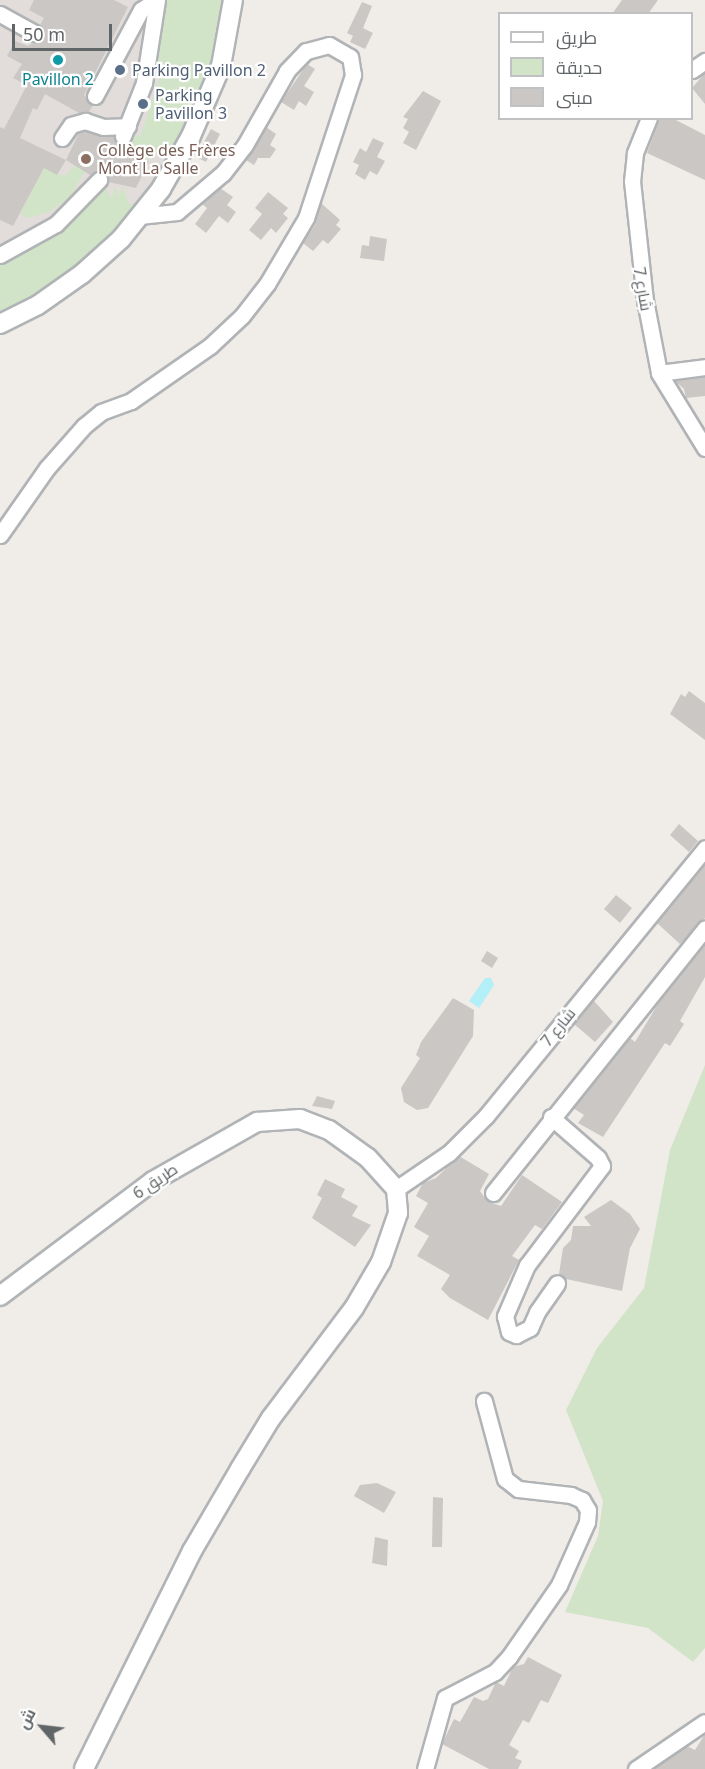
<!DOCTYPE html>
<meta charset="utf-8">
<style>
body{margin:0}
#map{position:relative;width:705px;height:1769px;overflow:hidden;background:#f0ece8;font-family:"Noto Sans",Cairo,sans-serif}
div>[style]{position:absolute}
.education>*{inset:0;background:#e2ddda}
.green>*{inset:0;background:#d2e4c8}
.water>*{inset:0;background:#b2eff6}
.building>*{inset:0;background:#cbc7c5}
.minor-tunnel>*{height:15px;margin-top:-7.5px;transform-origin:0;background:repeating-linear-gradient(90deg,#cccac8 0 15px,transparent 0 23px)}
.roads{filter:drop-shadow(2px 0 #b1b4b6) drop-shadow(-2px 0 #b1b4b6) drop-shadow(0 2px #b1b4b6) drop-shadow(0 -2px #b1b4b6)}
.minor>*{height:15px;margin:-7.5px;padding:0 7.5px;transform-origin:7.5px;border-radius:7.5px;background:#fff}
.tertiary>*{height:18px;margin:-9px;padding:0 9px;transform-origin:9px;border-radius:9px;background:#fff}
.dots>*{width:16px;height:16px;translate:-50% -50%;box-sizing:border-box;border:3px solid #fff;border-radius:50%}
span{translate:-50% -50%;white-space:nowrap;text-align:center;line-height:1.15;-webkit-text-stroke:4.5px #fff;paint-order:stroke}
.service-label{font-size:16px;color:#4e5e75}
.left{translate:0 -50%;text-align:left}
.culture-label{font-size:16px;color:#0d838f}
.education-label{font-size:16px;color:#785e54}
.street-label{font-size:16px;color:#606567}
.legend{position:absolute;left:498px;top:12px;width:195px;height:108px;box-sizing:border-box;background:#fff;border:2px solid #bfc1c2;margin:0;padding:8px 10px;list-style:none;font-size:18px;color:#606567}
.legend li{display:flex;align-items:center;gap:12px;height:30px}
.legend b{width:30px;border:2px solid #bfc1c2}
.north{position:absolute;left:12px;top:1697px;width:60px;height:60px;-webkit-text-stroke:4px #fff;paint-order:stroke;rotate:298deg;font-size:16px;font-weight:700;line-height:24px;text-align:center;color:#606567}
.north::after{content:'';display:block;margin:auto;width:21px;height:27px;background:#606567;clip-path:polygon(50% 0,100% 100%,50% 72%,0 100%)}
.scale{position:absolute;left:12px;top:24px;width:100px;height:27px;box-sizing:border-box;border:3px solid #606567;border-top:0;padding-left:8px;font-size:18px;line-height:21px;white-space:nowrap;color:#606567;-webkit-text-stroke:4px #fff;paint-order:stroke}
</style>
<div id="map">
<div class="education">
<div style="clip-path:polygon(0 0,227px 0,205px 87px,169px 164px,130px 221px,0 317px)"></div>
</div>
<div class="green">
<div style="clip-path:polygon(155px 0,227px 0,205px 87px,175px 153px,159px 153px,158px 150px,148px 161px,123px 136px,125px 131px,140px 137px,159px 80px,151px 47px)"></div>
<div style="clip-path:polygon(75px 165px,85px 172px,68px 199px,49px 212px,27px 218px,20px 214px,44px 168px,65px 176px)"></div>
<div style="clip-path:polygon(95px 184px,106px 185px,111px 199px,115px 186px,119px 196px,122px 185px,129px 204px,140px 203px,130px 221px,69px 278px,0 317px,0 260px)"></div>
<div style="clip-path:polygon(705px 1065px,705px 1648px,693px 1662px,648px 1628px,565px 1612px,598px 1536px,603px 1501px,566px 1410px,597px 1348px,644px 1288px,670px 1150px)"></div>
</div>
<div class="water">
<div style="clip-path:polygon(485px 978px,491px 978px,494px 985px,479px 1008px,469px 1001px)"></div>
</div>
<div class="building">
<div style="clip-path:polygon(34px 0,114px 0,128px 7px,84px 95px,93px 105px,89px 112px,79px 113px,45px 94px,37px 110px,33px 108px,20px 138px,66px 160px,57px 175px,44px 168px,13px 226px,0 220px,0 127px,4px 129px,27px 85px,13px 78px,22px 64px,7px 56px,15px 41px,28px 46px,43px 37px,40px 25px,44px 18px,29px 10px)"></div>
<div style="clip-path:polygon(622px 0,658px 0,648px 14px,612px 14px)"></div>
<div style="clip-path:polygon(362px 2px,372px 6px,363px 28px,373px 33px,365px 49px,350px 42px,353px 36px,347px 33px)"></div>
<div style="clip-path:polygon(307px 64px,315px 69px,304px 86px,314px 92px,306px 106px,299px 101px,294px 110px,281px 102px)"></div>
<div style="clip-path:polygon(705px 73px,705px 104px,692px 88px)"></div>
<div style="clip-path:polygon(423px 91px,441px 101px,416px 150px,403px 143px,409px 132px,403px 128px,408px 119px,403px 117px)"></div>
<div style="clip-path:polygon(660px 118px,672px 118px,705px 135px,705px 180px,647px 153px)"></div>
<div style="clip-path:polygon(266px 127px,276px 134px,270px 145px,276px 149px,270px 158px,258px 158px,254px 165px,246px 160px)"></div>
<div style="clip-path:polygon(211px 129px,220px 134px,206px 162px,196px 157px)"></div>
<div style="clip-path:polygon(85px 131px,113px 136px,120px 145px,130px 142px,139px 156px,149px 161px,136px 188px,108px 182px,102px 171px,90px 175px,66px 160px,79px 133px)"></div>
<div style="clip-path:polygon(373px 138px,384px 143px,377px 157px,385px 161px,377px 175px,370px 171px,365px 180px,355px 174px,359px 165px,353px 162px,360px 148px,366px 152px)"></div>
<div style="clip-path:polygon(220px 188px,233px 197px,227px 205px,236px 212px,228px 223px,219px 216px,206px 233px,195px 224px,207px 208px,202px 204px)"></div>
<div style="clip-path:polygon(268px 192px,288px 208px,283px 214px,288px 218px,276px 233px,271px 228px,261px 240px,249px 230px,262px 214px,255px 208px)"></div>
<div style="clip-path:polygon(321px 203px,340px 220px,336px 225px,341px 229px,328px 244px,323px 240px,313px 251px,303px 243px,315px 225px)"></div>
<div style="clip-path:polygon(370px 236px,387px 239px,384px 261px,360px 258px,362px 245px,369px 246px)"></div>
<div style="clip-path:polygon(705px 377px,705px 396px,686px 398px,684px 389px,675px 381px)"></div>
<div style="clip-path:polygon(689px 691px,705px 703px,705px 740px,670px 714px,681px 694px,685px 697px)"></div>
<div style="clip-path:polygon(679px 824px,698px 841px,689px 852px,670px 835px)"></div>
<div style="clip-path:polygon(705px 864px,705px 918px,680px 944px,657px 923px)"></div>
<div style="clip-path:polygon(616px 895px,632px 908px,620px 923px,604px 909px)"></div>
<div style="clip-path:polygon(705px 944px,705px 977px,680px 1021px,684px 1024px,670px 1046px,665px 1043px,603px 1137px,578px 1123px,584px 1115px,573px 1108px,630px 1038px,635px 1042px,661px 999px)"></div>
<div style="clip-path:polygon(487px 951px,498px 958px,492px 968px,481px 961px)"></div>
<div style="clip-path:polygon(453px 998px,474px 1010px,473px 1036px,428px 1108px,417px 1110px,404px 1102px,401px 1088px,420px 1058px,416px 1055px,421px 1042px)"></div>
<div style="clip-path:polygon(594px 1001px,613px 1022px,595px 1042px,574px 1024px)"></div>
<div style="clip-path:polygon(317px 1096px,335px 1101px,332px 1109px,312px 1106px)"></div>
<div style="clip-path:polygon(459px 1156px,489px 1174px,480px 1191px,487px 1201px,501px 1206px,522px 1175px,562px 1202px,542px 1229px,535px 1225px,512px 1256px,519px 1260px,488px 1320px,450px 1298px,441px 1289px,450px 1275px,417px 1256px,429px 1236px,414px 1227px,428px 1203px,416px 1196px,423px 1183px,436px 1178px)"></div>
<div style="clip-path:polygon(325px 1179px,345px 1189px,341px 1197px,358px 1206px,352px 1216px,371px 1225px,355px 1247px,312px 1218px,322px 1198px,317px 1195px)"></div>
<div style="clip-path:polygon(611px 1200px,630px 1214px,640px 1229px,630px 1248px,622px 1291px,566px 1279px,559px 1274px,563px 1248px,571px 1240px,573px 1226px,591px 1226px,584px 1217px)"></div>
<div style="clip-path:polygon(377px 1483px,396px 1492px,384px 1513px,354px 1496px,360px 1485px)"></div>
<div style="clip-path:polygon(433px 1497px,443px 1498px,442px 1547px,432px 1547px)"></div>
<div style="clip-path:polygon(375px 1537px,388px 1540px,387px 1566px,372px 1563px)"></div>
<div style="clip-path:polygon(528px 1657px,562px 1675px,548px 1703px,541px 1700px,529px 1723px,523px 1720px,509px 1745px,519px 1751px,515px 1758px,522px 1761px,518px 1769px,489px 1769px,442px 1744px,454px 1719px,460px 1722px,474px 1697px,483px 1701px,488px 1699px,496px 1682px,504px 1686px,513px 1667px,524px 1664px)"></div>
<div style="clip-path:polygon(705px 1734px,705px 1769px,654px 1769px,687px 1746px,695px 1750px)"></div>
</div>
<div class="minor-tunnel">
<div style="left:99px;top:180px;width:50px;rotate:-61.4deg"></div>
</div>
<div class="roads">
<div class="minor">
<div style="left:0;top:14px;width:39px;rotate:29deg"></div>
<div style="left:692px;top:70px;width:16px;rotate:-35deg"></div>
<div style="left:95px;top:96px;width:98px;rotate:-61.9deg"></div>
<div style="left:141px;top:10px;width:18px;rotate:-34deg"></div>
<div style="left:649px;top:118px;width:38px;rotate:112deg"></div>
<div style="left:635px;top:153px;width:28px;rotate:96deg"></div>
<div style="left:632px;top:181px;width:120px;rotate:83.8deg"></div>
<div style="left:645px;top:300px;width:74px;rotate:79.1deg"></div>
<div style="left:659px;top:373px;width:88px;rotate:58.5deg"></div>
<div style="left:123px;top:136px;width:57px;rotate:-68.4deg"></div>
<div style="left:144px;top:83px;width:84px;rotate:-81.1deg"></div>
<div style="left:62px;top:138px;width:16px;rotate:-55deg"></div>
<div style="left:71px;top:125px;width:15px;rotate:-16deg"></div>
<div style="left:85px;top:121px;width:19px;rotate:18deg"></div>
<div style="left:103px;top:127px;width:25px;rotate:-2deg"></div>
<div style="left:0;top:255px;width:64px;rotate:-29deg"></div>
<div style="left:56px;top:224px;width:62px;rotate:-45.7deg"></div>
<div style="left:659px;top:373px;width:46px;rotate:-7.4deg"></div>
<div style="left:0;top:535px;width:82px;rotate:-55deg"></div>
<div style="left:47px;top:468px;width:56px;rotate:-48.6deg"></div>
<div style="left:84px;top:426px;width:22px;rotate:-39deg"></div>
<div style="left:101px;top:412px;width:32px;rotate:-20deg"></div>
<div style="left:131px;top:401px;width:96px;rotate:-34.8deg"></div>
<div style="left:210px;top:346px;width:44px;rotate:-43.2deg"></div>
<div style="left:242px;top:316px;width:41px;rotate:-52deg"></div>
<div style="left:267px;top:284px;width:77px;rotate:-59.4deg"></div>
<div style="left:306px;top:218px;width:151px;rotate:-71.8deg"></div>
<div style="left:353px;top:75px;width:18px;rotate:-99deg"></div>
<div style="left:350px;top:57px;width:24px;rotate:-150deg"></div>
<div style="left:329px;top:45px;width:24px;rotate:165deg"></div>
<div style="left:306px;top:51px;width:28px;rotate:134deg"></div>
<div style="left:287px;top:71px;width:85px;rotate:119.6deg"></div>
<div style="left:245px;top:145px;width:36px;rotate:128deg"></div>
<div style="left:223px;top:173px;width:60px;rotate:139.7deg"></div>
<div style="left:177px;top:212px;width:38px;rotate:174deg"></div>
<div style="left:551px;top:1117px;width:62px;rotate:41.1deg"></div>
<div style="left:598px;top:1158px;width:9px;rotate:63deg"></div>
<div style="left:602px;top:1166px;width:124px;rotate:127.1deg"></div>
<div style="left:527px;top:1265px;width:56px;rotate:113.3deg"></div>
<div style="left:505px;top:1316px;width:16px;rotate:76deg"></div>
<div style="left:509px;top:1332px;width:8px;rotate:23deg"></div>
<div style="left:516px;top:1335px;width:16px;rotate:-27deg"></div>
<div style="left:530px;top:1328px;width:17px;rotate:-66deg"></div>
<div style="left:537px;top:1312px;width:35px;rotate:-55deg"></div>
<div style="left:396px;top:1189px;width:64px;rotate:-34.2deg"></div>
<div style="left:449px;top:1153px;width:52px;rotate:-45deg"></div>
<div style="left:486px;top:1116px;width:346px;rotate:-50.7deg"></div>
<div style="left:493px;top:1193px;width:339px;rotate:-51.3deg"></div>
<div style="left:425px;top:1769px;width:74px;rotate:-74.3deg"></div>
<div style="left:445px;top:1698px;width:56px;rotate:-27.5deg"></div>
<div style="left:495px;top:1672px;width:21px;rotate:-47deg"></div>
<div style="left:509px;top:1657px;width:88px;rotate:-55.2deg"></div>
<div style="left:559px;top:1585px;width:69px;rotate:-66deg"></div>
<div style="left:587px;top:1522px;width:12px;rotate:-85deg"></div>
<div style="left:588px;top:1510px;width:12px;rotate:-121deg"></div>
<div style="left:582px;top:1500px;width:12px;rotate:-156deg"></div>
<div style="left:571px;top:1495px;width:53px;rotate:-173.5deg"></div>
<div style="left:518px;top:1489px;width:16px;rotate:-142deg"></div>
<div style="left:505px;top:1479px;width:81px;rotate:-105.1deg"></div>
<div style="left:636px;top:1769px;width:83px;rotate:-34.3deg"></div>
</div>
<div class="tertiary">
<div style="left:0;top:324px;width:42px;rotate:-26.6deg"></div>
<div style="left:38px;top:305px;width:54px;rotate:-35.2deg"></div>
<div style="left:82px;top:274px;width:52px;rotate:-41.9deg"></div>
<div style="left:121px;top:239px;width:64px;rotate:-51.3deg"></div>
<div style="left:161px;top:189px;width:61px;rotate:-60.5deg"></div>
<div style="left:191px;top:136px;width:76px;rotate:-66.8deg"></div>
<div style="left:221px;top:66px;width:67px;rotate:-79.7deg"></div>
<div style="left:0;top:1296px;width:191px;rotate:-36.9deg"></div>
<div style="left:153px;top:1181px;width:120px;rotate:-29.6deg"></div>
<div style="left:257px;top:1122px;width:43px;rotate:-4deg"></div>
<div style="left:300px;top:1119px;width:31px;rotate:21deg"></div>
<div style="left:329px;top:1130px;width:48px;rotate:35.7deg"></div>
<div style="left:368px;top:1158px;width:42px;rotate:47.9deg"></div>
<div style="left:396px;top:1189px;width:24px;rotate:85deg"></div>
<div style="left:398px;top:1213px;width:52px;rotate:109.1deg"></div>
<div style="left:381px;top:1262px;width:53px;rotate:120.4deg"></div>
<div style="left:354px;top:1308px;width:138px;rotate:127deg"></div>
<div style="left:271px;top:1418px;width:60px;rotate:121.3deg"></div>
<div style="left:240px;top:1469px;width:95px;rotate:120.3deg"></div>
<div style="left:192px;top:1551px;width:243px;rotate:116.4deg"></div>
</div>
</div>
<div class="dots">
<div style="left:58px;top:60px;background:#0f9aa8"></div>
<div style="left:120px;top:70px;background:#5c6f8a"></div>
<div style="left:143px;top:104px;background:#5c6f8a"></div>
<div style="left:86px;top:159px;background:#8d6e63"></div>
</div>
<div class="service-label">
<span class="left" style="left:132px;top:70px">Parking Pavillon 2</span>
<span class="left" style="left:155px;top:104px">Parking<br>Pavillon 3</span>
</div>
<div class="culture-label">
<span style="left:58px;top:79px">Pavillon 2</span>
</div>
<div class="education-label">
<span class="left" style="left:98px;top:159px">Collège des Frères<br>Mont La Salle</span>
</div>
<div class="street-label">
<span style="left:643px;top:289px;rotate:80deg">شارع 7</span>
<span style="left:558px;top:1027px;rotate:-51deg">شارع 7</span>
<span style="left:155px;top:1181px;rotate:-34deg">طريق 6</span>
</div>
<ul class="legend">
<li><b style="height:8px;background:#fff"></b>طريق</li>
<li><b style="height:16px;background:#d2e4c8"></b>حديقة</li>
<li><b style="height:16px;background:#cbc7c5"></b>مبنى</li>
</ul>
<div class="north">ش</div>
<div class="scale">50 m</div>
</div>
